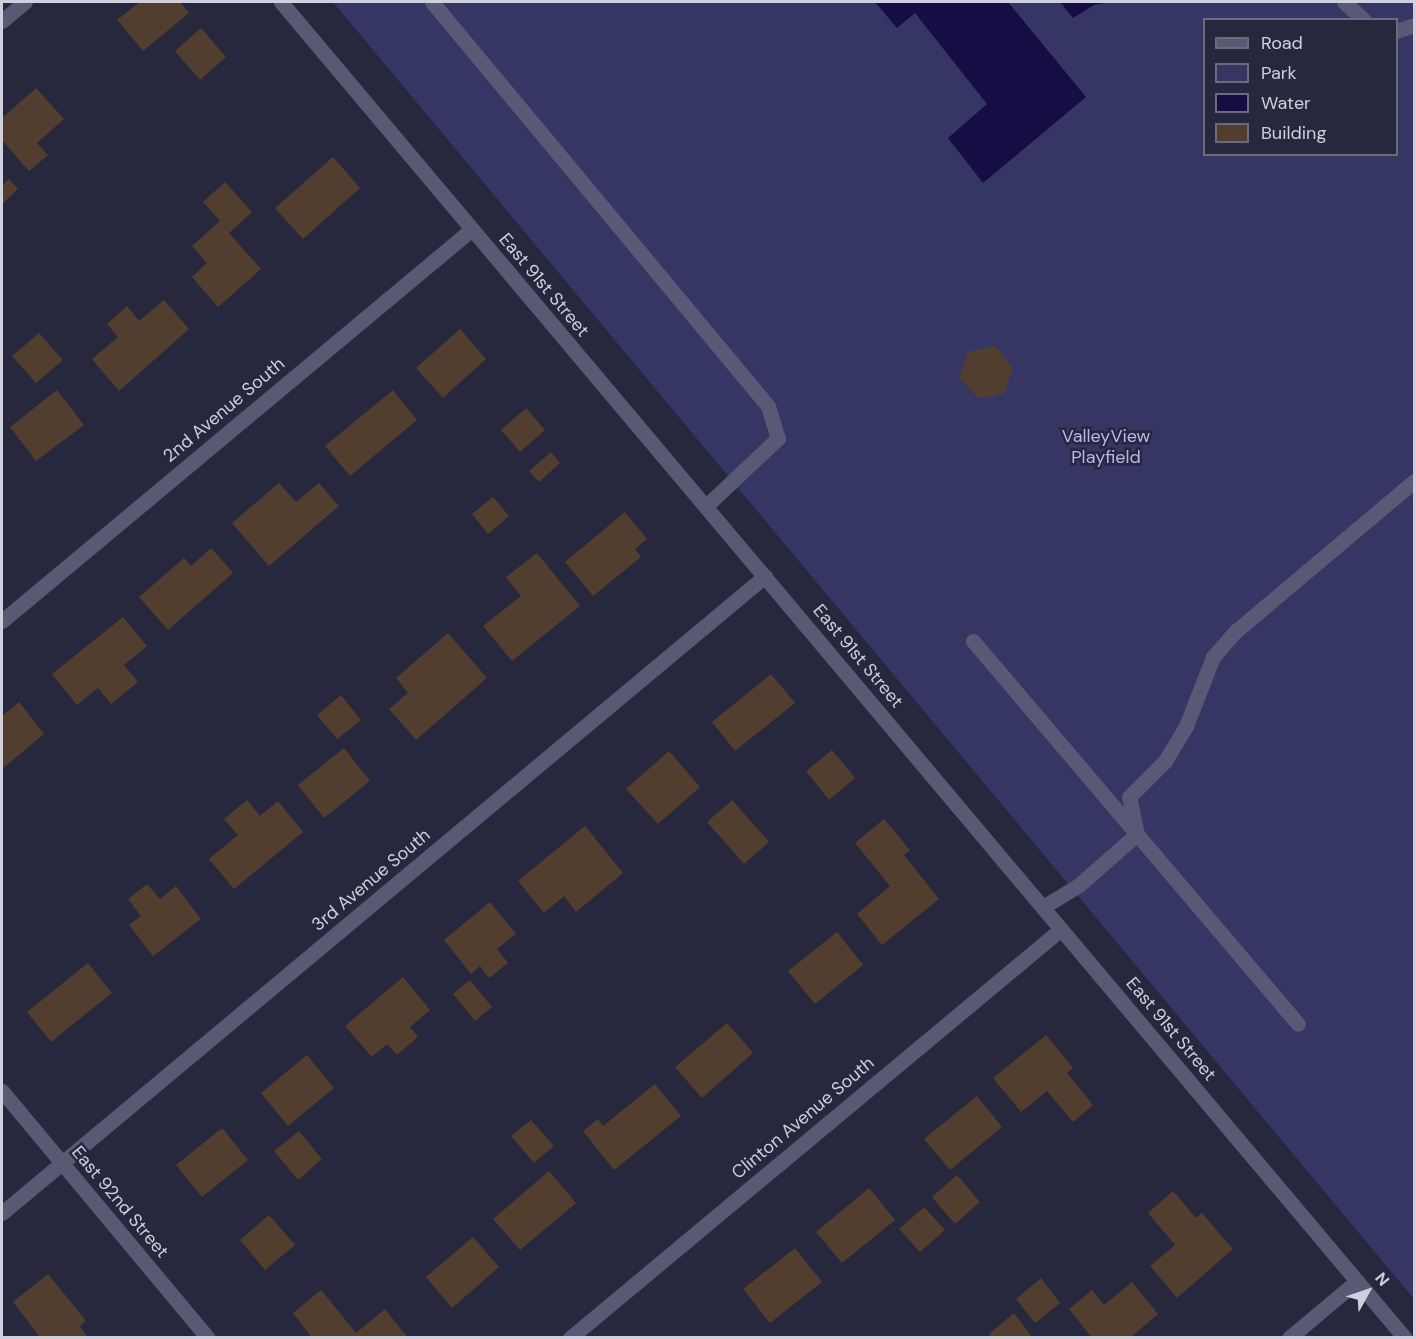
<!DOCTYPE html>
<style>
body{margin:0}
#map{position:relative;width:1416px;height:1339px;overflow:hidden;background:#27283d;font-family:"DM Sans",sans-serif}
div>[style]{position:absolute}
.green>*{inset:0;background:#363664}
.water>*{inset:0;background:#160d45}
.building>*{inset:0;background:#523e2e}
.service>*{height:15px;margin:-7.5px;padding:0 7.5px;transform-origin:7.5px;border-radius:7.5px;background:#585975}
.minor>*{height:15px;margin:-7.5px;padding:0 7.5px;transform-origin:7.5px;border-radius:7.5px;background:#585975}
span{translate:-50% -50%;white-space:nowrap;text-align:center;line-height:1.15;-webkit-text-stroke:5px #27283d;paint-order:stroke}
.street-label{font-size:18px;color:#cfd0de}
.park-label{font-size:18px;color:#b6b9f0}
.frame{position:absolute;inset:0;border:3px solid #cfd0de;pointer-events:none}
.legend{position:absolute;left:1203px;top:18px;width:195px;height:138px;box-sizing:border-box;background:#27283d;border:2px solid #6a6b7d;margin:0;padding:8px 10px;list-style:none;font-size:18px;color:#cfd0de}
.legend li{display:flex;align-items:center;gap:12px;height:30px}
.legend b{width:30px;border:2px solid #6a6b7d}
.north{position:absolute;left:1338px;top:1261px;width:60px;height:60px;-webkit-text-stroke:4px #27283d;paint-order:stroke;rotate:50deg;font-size:16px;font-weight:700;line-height:24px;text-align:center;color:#cfd0de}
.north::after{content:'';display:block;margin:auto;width:21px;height:27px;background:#cfd0de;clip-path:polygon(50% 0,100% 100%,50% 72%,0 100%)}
</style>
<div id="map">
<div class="green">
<div style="clip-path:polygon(evenodd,333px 2px,1414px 2px,1414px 1299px,333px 2px,1204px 20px,1396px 20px,1396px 154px,1204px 154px,1204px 20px)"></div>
</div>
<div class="water">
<div style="clip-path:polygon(875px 2px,1008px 2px,1086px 97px,983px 183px,948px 138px,987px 104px,915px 13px,897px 28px)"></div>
<div style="clip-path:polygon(1060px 2px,1109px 2px,1094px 5px,1073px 18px)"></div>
</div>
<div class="building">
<div style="clip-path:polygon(140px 2px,180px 2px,189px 13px,143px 51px,117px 20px)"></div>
<div style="clip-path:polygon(201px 28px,226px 57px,200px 80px,175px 51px)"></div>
<div style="clip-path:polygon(36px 88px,64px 119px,37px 143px,48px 155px,29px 171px,2px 140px,2px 118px)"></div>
<div style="clip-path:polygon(333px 157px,360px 188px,303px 239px,275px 208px)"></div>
<div style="clip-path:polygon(9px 179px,18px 189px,2px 204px,2px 186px)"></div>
<div style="clip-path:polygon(225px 182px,252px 212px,229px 233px,261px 269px,218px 307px,192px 277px,207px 263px,192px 246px,220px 221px,203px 202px)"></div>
<div style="clip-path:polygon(164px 300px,189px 329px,119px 391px,92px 359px,118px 337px,107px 324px,127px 306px,139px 321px)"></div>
<div style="clip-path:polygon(460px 329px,486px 359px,443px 398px,416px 368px)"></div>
<div style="clip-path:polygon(39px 333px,63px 360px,36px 383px,12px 356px)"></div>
<div style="clip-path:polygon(995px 346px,1013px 368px,1004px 394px,978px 398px,959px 378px,968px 352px)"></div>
<div style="clip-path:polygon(57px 390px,84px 425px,36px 461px,10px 427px)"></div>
<div style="clip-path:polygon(393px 390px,417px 420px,350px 476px,325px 446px)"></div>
<div style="clip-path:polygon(526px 408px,545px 430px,520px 452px,501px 430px)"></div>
<div style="clip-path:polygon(551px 452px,560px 463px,539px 482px,529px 471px)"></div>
<div style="clip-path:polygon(279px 483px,296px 502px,319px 483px,339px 506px,269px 566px,232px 523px)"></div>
<div style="clip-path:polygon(493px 497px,509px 516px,488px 534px,472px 514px)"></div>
<div style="clip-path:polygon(625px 512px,647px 539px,635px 549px,641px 557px,593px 596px,565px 562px)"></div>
<div style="clip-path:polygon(211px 548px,233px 573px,168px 630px,139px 597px,184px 558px,191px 566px)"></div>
<div style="clip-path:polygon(537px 553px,580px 606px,512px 661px,483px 626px,521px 596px,506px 577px)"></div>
<div style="clip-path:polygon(123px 617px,147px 646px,124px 665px,138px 682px,111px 704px,98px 688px,77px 705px,52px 674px)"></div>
<div style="clip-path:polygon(448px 633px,487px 678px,416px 740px,389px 709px,408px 693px,396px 678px)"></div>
<div style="clip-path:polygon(771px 674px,795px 703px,735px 751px,712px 722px)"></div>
<div style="clip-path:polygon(341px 695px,361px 720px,337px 739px,317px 715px)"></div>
<div style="clip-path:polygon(19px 702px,44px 734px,2px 769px,2px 716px)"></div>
<div style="clip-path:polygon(344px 748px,370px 781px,324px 818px,298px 785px)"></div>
<div style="clip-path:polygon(832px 750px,855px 778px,829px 800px,806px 771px)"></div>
<div style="clip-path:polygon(669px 751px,700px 787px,658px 824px,626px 789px)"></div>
<div style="clip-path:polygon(247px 800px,260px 816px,278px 801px,303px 832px,234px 889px,209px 859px,238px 835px,224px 819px)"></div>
<div style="clip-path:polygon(732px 800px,769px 842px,744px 864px,707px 822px)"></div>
<div style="clip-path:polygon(884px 819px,910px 850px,904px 855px,939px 899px,882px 945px,857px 914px,890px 886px,855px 843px)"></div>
<div style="clip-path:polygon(585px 826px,623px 873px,576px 912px,564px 896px,544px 913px,518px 881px)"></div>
<div style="clip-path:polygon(147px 884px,160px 899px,176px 886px,201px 919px,153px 956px,129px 925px,141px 916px,128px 899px)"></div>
<div style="clip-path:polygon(490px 902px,516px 934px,497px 949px,508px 963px,489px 978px,480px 966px,471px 974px,444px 940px)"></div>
<div style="clip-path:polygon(837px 932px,863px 965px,815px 1004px,788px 971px)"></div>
<div style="clip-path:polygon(88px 963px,112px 993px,51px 1042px,27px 1012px)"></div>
<div style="clip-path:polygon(403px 977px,430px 1010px,410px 1027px,418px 1037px,397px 1055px,387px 1044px,372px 1057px,345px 1026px)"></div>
<div style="clip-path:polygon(470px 980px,492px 1007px,475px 1021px,453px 994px)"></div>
<div style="clip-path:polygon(727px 1023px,753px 1053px,702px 1098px,675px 1067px)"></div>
<div style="clip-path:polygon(1046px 1035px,1073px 1068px,1067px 1073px,1093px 1105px,1073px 1122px,1047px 1091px,1021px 1112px,993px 1078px)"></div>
<div style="clip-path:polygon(307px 1055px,334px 1088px,288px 1126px,261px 1093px)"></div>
<div style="clip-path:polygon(655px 1084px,681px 1116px,614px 1170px,583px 1131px,598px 1119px,603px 1126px)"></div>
<div style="clip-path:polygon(977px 1096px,1002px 1127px,950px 1170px,924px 1139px)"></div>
<div style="clip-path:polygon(531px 1120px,554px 1146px,534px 1163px,511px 1136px)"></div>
<div style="clip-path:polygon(222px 1128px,248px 1160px,202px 1197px,176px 1165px)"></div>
<div style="clip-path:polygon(299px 1131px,322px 1159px,298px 1180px,274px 1151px)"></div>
<div style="clip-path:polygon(549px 1171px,576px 1203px,520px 1250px,493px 1219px)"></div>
<div style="clip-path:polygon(957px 1175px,980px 1202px,955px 1224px,932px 1197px)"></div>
<div style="clip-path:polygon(869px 1188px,895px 1220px,842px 1263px,816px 1232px)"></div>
<div style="clip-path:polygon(1173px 1191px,1196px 1218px,1202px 1213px,1233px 1249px,1177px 1298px,1150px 1266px,1175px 1245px,1148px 1213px)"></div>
<div style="clip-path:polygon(924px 1207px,945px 1230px,920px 1252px,899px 1229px)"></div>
<div style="clip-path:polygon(269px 1215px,295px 1245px,265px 1270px,240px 1240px)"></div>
<div style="clip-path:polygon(473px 1237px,499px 1267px,452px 1308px,426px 1277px)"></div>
<div style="clip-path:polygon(795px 1248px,822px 1282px,770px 1323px,743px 1289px)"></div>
<div style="clip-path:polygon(48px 1274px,86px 1321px,80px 1326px,88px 1338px,41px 1338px,13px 1302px)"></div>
<div style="clip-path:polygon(1041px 1278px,1060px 1303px,1035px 1323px,1016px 1299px)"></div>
<div style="clip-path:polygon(1132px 1282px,1158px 1314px,1130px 1338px,1092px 1338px,1069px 1309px,1092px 1290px,1104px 1305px)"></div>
<div style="clip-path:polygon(321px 1290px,356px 1333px,385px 1309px,408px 1338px,312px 1338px,293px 1313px)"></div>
<div style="clip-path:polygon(1014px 1313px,1033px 1338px,992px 1338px,989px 1334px)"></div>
</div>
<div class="service">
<div style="left:432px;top:2px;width:525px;rotate:50.25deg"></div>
<div style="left:768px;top:406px;width:34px;rotate:73deg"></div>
<div style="left:778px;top:438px;width:99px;rotate:136.6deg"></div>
<div style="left:1344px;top:2px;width:27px;rotate:42deg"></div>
<div style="left:1396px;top:31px;width:19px;rotate:-18deg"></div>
<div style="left:973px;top:641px;width:502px;rotate:49.68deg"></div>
<div style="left:1043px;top:907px;width:42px;rotate:-31.4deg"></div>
<div style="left:1079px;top:885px;width:77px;rotate:-41.3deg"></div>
<div style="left:1137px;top:834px;width:38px;rotate:-102deg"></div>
<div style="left:1129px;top:797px;width:51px;rotate:-45deg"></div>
<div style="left:1165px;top:761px;width:41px;rotate:-59deg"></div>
<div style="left:1186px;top:726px;width:74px;rotate:-68.6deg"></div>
<div style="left:1213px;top:657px;width:35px;rotate:-49deg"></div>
<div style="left:1236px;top:631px;width:233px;rotate:-40.1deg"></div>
</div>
<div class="minor">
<div style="left:281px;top:2px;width:1746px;rotate:49.93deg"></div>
<div style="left:2px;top:21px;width:30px;rotate:-40deg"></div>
<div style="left:2px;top:621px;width:612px;rotate:-39.83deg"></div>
<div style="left:2px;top:1091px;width:322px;rotate:50.2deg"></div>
<div style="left:2px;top:1213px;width:994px;rotate:-39.86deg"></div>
<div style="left:570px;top:1338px;width:639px;rotate:-39.79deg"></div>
<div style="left:1289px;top:1338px;width:89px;rotate:-40deg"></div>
</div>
<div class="street-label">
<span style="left:544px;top:285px;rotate:50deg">East 91st Street</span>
<span style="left:224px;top:410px;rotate:-40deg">2nd Avenue South</span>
<span style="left:858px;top:656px;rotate:50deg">East 91st Street</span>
<span style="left:371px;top:880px;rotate:-40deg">3rd Avenue South</span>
<span style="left:1171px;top:1029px;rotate:50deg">East 91st Street</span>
<span style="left:803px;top:1118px;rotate:-40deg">Clinton Avenue South</span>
<span style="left:120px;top:1202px;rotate:50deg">East 92nd Street</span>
</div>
<div class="park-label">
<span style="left:1106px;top:447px">ValleyView<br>Playfield</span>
</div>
<div class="frame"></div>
<ul class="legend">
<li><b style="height:8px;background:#585975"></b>Road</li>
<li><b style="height:16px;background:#363664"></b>Park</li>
<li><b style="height:16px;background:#160d45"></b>Water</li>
<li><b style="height:16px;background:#523e2e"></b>Building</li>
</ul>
<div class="north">N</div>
</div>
